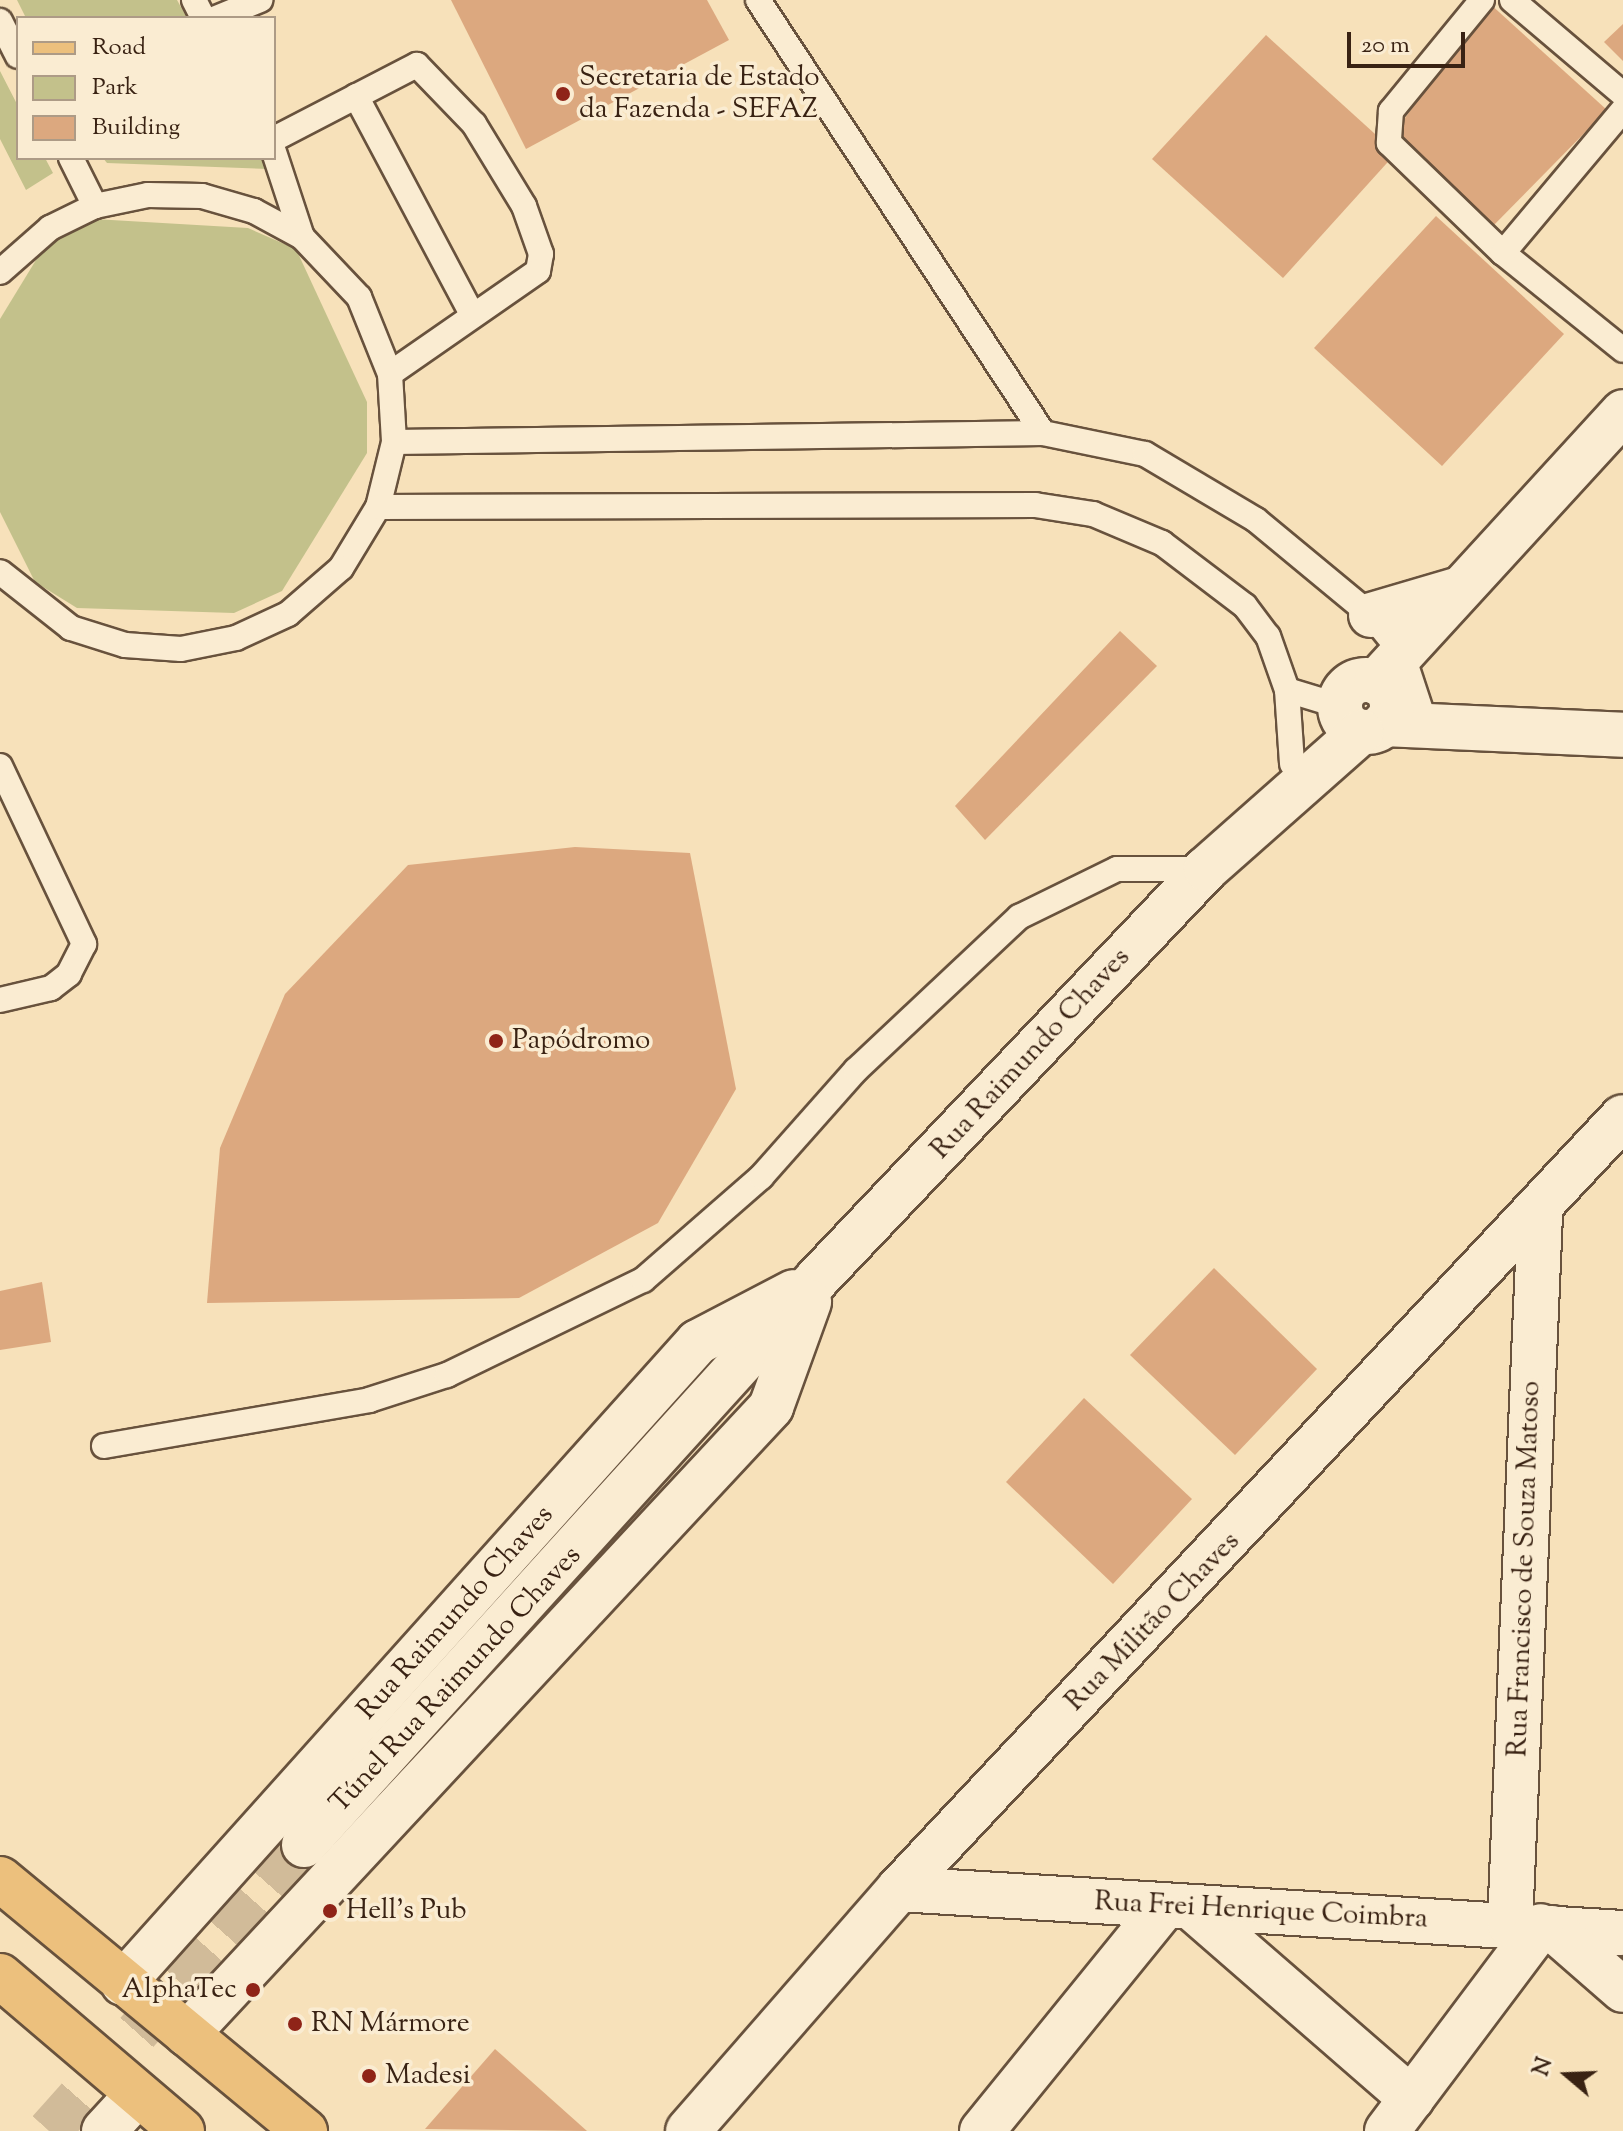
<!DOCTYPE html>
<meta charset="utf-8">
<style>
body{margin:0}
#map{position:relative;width:1623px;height:2131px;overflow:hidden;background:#f7e1ba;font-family:"Sorts Mill Goudy",serif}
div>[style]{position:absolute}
.green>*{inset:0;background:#c3c18b}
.building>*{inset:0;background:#dca87f}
.secondary-tunnel>*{height:44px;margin-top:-22px;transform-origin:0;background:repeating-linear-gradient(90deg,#d1bb99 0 44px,transparent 0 66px)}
.roads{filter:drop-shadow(2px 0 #68523d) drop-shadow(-2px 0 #68523d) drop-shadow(0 2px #68523d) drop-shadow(0 -2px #68523d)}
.lane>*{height:24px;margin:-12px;padding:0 12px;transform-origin:12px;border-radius:12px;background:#faecd2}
.street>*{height:44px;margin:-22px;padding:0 22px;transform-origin:22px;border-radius:22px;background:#faecd2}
.secondary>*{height:44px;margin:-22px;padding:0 22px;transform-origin:22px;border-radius:22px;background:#faecd2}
.secondary>.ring{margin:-22px;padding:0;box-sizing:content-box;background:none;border:44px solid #faecd2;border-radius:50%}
.primary>*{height:44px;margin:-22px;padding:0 22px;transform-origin:22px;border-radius:22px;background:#ecc07d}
.dots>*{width:22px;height:22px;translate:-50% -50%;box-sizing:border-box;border:4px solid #faecd2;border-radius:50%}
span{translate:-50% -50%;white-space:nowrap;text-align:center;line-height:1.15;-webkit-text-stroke:7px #faecd2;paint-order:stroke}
.poi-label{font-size:28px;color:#392213}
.left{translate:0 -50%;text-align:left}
.right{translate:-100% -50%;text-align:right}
.street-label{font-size:28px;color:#392213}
.legend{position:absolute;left:16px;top:16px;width:260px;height:144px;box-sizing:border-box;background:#faecd2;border:2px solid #ad9b86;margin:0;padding:10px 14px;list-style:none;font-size:24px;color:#392213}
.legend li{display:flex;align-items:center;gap:16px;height:40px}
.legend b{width:40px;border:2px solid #ad9b86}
.north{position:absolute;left:1527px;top:2035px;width:80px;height:80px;-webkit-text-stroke:6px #faecd2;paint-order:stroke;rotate:289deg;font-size:22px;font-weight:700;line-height:32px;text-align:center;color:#392213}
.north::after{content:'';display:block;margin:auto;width:28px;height:36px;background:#392213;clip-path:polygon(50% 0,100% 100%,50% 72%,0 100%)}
.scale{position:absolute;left:1347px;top:32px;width:118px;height:36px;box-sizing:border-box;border:4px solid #392213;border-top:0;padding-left:10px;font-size:24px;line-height:28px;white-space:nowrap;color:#392213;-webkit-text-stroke:6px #faecd2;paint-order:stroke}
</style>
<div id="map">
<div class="green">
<div style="clip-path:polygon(17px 0,177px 0,187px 18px,26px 18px)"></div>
<div style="clip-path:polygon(0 71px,18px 106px,18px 158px,45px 158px,53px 173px,26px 190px,0 139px)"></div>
<div style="clip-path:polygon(103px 158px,263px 158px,269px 169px,107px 163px)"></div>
<div style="clip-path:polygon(94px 219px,248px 228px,296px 249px,367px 402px,367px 453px,282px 591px,234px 613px,77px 608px,35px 582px,0 512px,0 319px,47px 242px)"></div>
</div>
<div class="building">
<div style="clip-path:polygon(451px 0,707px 0,729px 40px,526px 149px)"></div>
<div style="clip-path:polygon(1488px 2px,1607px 110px,1491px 228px,1395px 132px)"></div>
<div style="clip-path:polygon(1623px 24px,1623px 61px,1604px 42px)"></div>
<div style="clip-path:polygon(1266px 35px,1396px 153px,1283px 278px,1152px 159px)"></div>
<div style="clip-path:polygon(1436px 216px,1564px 334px,1442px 466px,1314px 348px)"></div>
<div style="clip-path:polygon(1120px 631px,1157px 666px,985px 840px,955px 806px)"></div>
<div style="clip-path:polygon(575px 847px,690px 853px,736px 1089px,658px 1223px,519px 1298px,207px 1303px,220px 1148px,285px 994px,408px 865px)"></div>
<div style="clip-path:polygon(1214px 1268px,1317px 1369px,1235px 1455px,1130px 1355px)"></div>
<div style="clip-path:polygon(42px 1282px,51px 1342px,0 1350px,0 1291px)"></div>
<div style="clip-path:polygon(1084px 1398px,1192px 1499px,1113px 1584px,1006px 1482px)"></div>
<div style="clip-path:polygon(495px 2049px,587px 2131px,425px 2129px)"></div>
</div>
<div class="secondary-tunnel">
<div style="left:49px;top:2131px;width:383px;rotate:-48.3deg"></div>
</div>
<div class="roads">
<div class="lane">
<div style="left:194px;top:0;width:20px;rotate:63deg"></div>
<div style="left:758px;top:0;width:518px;rotate:56.65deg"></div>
<div style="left:1482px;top:0;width:144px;rotate:129.3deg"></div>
<div style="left:1391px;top:111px;width:32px;rotate:94deg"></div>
<div style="left:1389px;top:143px;width:158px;rotate:44deg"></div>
<div style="left:1503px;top:253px;width:154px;rotate:38.9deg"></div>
<div style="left:1512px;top:0;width:145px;rotate:40.3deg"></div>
<div style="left:216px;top:18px;width:48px;rotate:-22.2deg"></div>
<div style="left:0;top:21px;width:39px;rotate:63deg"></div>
<div style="left:356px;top:96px;width:247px;rotate:62deg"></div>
<div style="left:274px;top:139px;width:161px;rotate:-27.4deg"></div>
<div style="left:417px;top:65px;width:82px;rotate:46deg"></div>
<div style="left:474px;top:124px;width:96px;rotate:58.6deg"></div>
<div style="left:524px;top:206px;width:51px;rotate:70.5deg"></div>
<div style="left:541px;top:254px;width:17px;rotate:100deg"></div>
<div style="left:538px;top:271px;width:180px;rotate:145.2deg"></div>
<div style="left:274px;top:152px;width:89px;rotate:71.8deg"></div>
<div style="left:71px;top:158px;width:54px;rotate:63.4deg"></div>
<div style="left:1503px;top:253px;width:187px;rotate:-50deg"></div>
<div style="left:0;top:272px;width:67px;rotate:-41.3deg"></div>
<div style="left:50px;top:228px;width:50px;rotate:-26.1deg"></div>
<div style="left:95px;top:206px;width:54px;rotate:-11.7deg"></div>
<div style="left:148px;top:195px;width:54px;rotate:1.1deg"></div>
<div style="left:202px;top:196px;width:54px;rotate:16.1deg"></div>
<div style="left:254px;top:211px;width:55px;rotate:28.4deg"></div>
<div style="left:302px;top:237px;width:83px;rotate:46.5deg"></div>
<div style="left:359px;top:297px;width:83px;rotate:68.1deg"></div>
<div style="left:390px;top:374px;width:68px;rotate:86.6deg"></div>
<div style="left:394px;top:442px;width:67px;rotate:103.8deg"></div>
<div style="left:378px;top:507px;width:71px;rotate:121.2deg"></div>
<div style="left:341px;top:568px;width:70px;rotate:139deg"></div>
<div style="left:288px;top:614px;width:57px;rotate:155.2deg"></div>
<div style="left:236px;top:638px;width:56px;rotate:168.7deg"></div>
<div style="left:181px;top:649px;width:56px;rotate:-175.9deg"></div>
<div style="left:125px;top:645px;width:57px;rotate:-162.5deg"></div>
<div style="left:71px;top:628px;width:90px;rotate:-141.7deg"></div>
<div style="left:394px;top:442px;width:649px;rotate:-0.79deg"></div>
<div style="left:1043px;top:433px;width:104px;rotate:11.6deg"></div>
<div style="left:1145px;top:454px;width:129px;rotate:30.7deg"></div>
<div style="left:1256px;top:520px;width:149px;rotate:39.6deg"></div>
<div style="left:1371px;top:615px;width:49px;rotate:50.8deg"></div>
<div style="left:1402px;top:653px;width:71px;rotate:71.8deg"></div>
<div style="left:378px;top:507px;width:657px;rotate:-0.17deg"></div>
<div style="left:1035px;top:505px;width:59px;rotate:8.8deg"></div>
<div style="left:1093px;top:514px;width:75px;rotate:22.8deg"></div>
<div style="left:1162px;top:543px;width:104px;rotate:37.2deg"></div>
<div style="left:1245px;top:606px;width:38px;rotate:53deg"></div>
<div style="left:1268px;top:636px;width:57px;rotate:70.6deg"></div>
<div style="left:1287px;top:690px;width:74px;rotate:86.1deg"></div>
<div style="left:1287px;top:690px;width:55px;rotate:16.8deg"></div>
<div style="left:0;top:766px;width:197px;rotate:64.7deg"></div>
<div style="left:84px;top:944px;width:34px;rotate:117deg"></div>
<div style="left:69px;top:974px;width:23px;rotate:142deg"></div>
<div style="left:51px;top:988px;width:52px;rotate:166.8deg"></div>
<div style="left:104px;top:1446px;width:269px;rotate:-9.8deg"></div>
<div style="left:369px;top:1400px;width:82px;rotate:-17.8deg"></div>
<div style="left:447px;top:1375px;width:218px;rotate:-25.9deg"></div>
<div style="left:643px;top:1280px;width:157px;rotate:-41.1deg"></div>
<div style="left:761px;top:1177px;width:143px;rotate:-48.4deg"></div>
<div style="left:856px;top:1070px;width:224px;rotate:-43.2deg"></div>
<div style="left:1019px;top:917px;width:109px;rotate:-26.1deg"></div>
<div style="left:1117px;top:869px;width:89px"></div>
</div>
<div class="street">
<div style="left:1384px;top:724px;width:239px;rotate:2.6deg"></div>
<div style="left:899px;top:1889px;width:725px;rotate:3.48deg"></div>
<div style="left:1192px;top:1908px;width:291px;rotate:41deg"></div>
<div style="left:1510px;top:1924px;width:711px;rotate:-87.58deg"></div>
<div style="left:1552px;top:1928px;width:94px;rotate:41.1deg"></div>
<div style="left:982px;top:2131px;width:289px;rotate:-50.9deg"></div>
<div style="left:1387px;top:2131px;width:256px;rotate:-53.1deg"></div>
</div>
<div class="secondary">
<div style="left:1371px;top:615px;width:93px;rotate:-16.3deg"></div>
<div class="ring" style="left:1340px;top:680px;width:8px;height:8px"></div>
<div style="left:1376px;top:682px;width:366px;rotate:-47.5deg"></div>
<div style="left:304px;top:1845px;width:764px;rotate:-47.81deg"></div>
<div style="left:817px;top:1279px;width:565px;rotate:-46.51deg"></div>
<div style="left:1206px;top:869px;width:207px;rotate:-41.5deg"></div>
<div style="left:123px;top:1983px;width:861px;rotate:-48.11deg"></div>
<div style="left:698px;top:1342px;width:108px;rotate:-27.5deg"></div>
<div style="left:187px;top:2034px;width:857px;rotate:-47.03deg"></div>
<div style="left:771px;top:1407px;width:112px;rotate:-70.1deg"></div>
<div style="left:104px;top:2131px;width:50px;rotate:-47.4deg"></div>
<div style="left:688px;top:2131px;width:321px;rotate:-48.9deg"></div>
<div style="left:899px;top:1889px;width:1058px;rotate:-46.84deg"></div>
</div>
<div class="primary">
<div style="left:0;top:1879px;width:396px;rotate:39.6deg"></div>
<div style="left:0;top:1976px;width:239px;rotate:40.4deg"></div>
</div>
</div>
<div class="dots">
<div style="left:563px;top:94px;background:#8f2418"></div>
<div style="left:496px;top:1041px;background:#8f2418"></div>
<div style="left:330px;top:1911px;background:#8f2418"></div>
<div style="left:253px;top:1990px;background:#8f2418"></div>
<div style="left:295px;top:2024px;background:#8f2418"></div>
<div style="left:369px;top:2076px;background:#8f2418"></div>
</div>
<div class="poi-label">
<span class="left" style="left:579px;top:94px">Secretaria de Estado<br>da Fazenda - SEFAZ</span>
<span class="left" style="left:512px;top:1041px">Papódromo</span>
<span class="left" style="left:346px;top:1911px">Hell's Pub</span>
<span class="right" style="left:237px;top:1990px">AlphaTec</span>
<span class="left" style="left:311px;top:2024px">RN Mármore</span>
<span class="left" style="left:385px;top:2076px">Madesi</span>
</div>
<div class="street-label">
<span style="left:1031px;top:1054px;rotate:-47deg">Rua Raimundo Chaves</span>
<span style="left:1525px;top:1569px;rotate:-88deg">Rua Francisco de Souza Matoso</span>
<span style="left:456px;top:1613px;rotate:-48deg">Rua Raimundo Chaves</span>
<span style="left:1153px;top:1622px;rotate:-46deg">Rua Militão Chaves</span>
<span style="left:456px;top:1680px;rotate:-47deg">Túnel Rua Raimundo Chaves</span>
<span style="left:1261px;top:1911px;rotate:3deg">Rua Frei Henrique Coimbra</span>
</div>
<ul class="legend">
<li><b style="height:10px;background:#ecc07d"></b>Road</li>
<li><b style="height:22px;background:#c3c18b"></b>Park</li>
<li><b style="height:22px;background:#dca87f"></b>Building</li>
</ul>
<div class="north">N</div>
<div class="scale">20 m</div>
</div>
